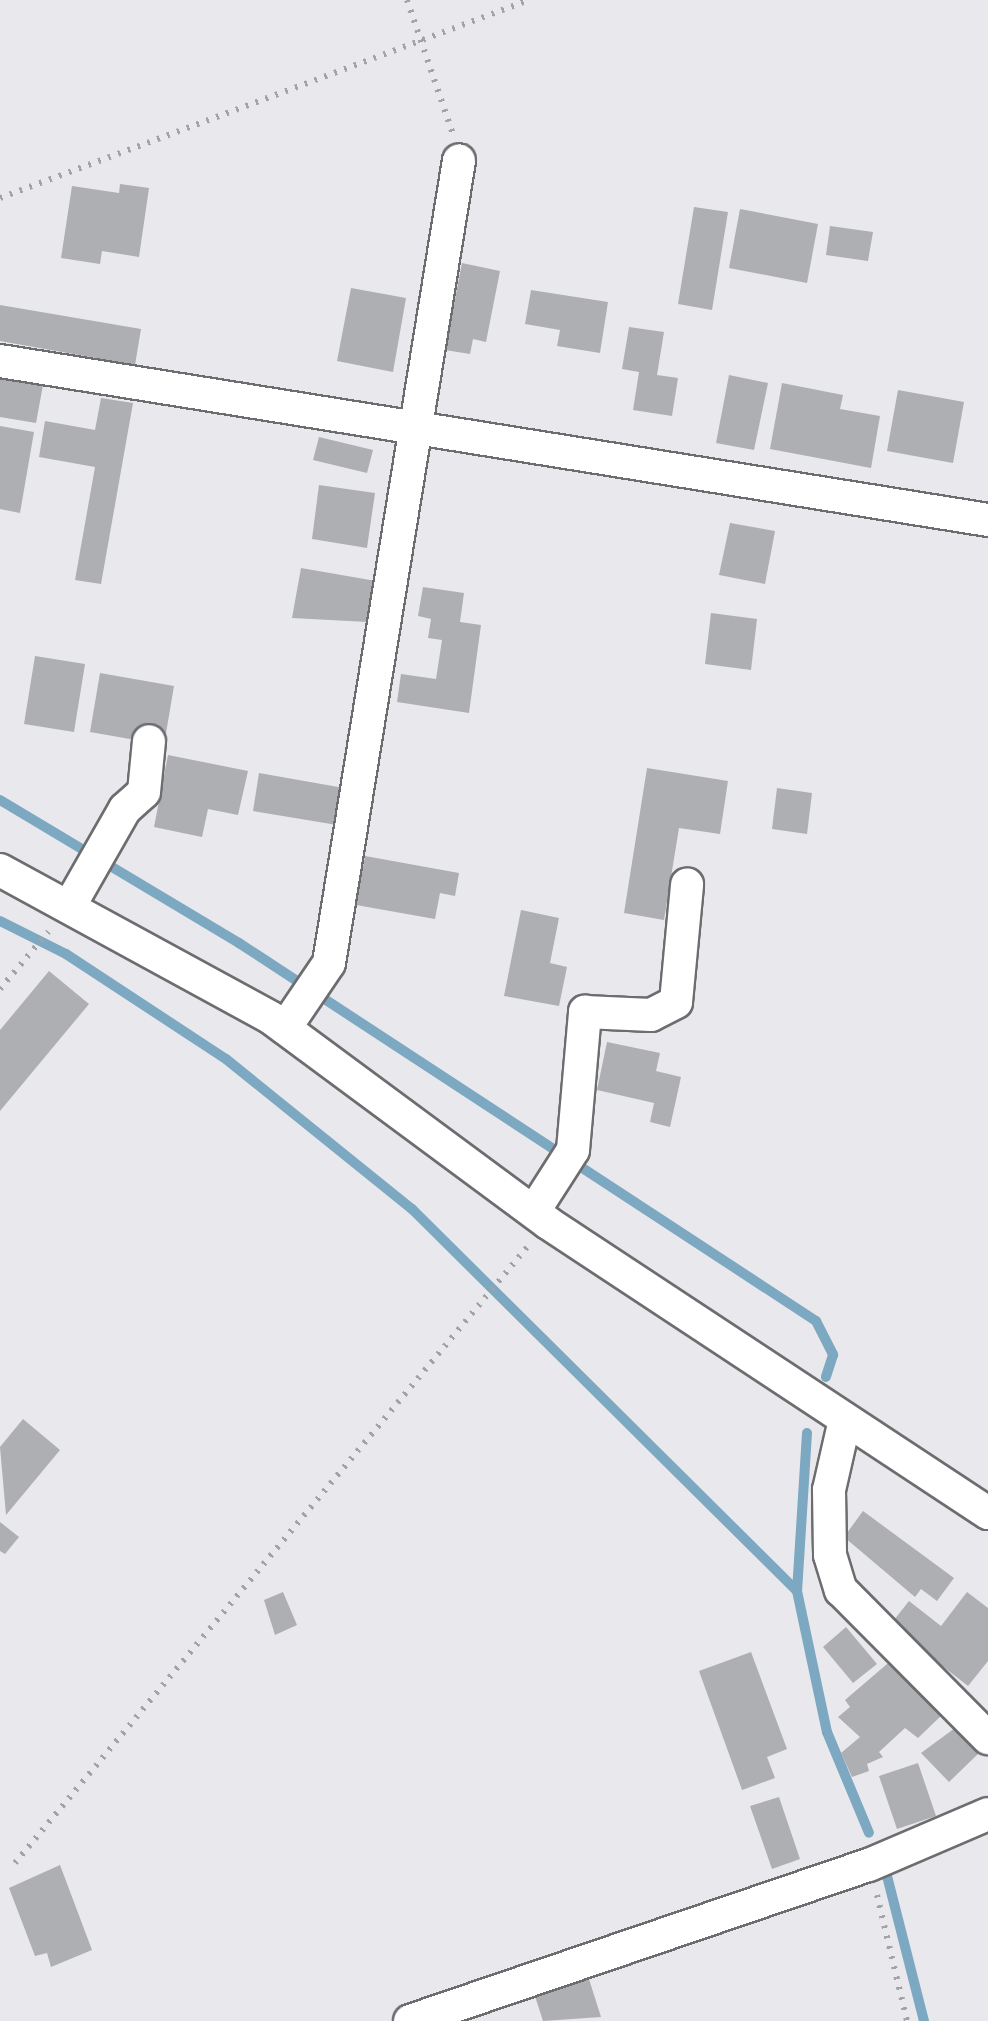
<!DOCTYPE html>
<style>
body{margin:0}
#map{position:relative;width:988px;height:2021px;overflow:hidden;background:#e9e9ed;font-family:"Fira Sans",sans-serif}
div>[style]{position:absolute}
.stream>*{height:10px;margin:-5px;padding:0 5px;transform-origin:5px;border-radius:5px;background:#7ca8c2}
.building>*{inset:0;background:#adafb2}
.path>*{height:6px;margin-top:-3px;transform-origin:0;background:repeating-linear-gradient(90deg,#a3a3a6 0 2.5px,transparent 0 10.5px)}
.roads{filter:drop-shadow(2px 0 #6d6d70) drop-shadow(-2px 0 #6d6d70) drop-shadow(0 2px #6d6d70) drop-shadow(0 -2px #6d6d70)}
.minor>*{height:32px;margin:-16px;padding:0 16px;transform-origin:16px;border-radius:16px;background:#fff}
span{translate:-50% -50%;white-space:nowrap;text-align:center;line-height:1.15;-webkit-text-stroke:10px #e9e9ed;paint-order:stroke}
</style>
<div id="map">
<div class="stream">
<div style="left:0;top:800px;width:279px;rotate:30.9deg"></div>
<div style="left:239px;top:943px;width:690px;rotate:33.23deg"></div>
<div style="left:816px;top:1321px;width:38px;rotate:63deg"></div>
<div style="left:833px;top:1355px;width:23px;rotate:108deg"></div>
<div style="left:0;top:921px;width:74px;rotate:26.6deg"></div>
<div style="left:66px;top:954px;width:191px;rotate:33.3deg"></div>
<div style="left:226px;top:1059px;width:239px;rotate:38.9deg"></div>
<div style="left:412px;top:1209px;width:542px;rotate:44.78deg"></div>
<div style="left:807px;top:1433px;width:158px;rotate:93.6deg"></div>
<div style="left:797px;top:1591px;width:144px;rotate:78deg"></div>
<div style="left:827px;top:1732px;width:109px;rotate:67.4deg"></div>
<div style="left:886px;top:1872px;width:154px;rotate:75.7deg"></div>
</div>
<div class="building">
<div style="clip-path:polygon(120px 184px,149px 188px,139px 257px,102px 251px,100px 264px,61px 258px,72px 186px,119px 193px)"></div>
<div style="clip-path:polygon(694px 207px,728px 212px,712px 310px,678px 304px)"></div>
<div style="clip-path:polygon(740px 209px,818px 224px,807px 283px,729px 268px)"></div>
<div style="clip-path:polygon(830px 226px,873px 232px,868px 261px,826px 255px)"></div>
<div style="clip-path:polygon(462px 263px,500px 271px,486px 342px,473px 339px,470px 354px,445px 350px)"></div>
<div style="clip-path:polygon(351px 288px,406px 298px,393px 372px,337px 361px)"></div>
<div style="clip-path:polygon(531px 290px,608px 302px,600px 353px,557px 346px,560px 330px,525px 324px)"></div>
<div style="clip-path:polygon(0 305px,141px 329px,135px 365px,0 341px)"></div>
<div style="clip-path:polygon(629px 327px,664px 332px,657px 375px,678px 378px,672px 416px,633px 410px,639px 372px,622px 369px)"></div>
<div style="clip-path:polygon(729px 375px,768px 383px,754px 450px,716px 443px)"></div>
<div style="clip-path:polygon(0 377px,43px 385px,36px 423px,0 417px)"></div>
<div style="clip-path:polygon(782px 383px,843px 395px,840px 409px,880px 416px,871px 468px,770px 449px)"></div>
<div style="clip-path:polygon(898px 390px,964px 402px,953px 463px,887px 451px)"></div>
<div style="clip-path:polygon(101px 398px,133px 403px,101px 584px,75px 580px,95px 467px,39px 457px,45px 421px,95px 430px)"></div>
<div style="clip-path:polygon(0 426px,34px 432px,20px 513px,0 509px)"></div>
<div style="clip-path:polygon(319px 437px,373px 450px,367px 473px,313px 460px)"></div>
<div style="clip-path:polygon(319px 485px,375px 493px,367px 548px,312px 539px)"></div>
<div style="clip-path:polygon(730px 523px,775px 531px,765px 584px,719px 575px)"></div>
<div style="clip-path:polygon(301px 568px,376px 581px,368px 622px,292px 618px)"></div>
<div style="clip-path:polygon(423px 587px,464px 593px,460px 622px,481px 625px,469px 713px,397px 702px,401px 674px,436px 679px,442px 640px,428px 638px,431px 619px,418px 616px)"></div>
<div style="clip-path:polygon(711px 613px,757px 619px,751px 670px,705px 664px)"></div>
<div style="clip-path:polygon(35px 656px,85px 664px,74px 732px,24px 724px)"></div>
<div style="clip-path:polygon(100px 673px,174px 686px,164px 745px,90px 732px)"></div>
<div style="clip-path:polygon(168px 755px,248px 771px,238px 815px,208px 809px,202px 837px,154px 827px)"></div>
<div style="clip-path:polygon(647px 768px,728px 781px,720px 834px,679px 828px,664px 920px,624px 913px)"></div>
<div style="clip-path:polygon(259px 773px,344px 788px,337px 825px,253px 811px)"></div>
<div style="clip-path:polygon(777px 788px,812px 793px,807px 834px,772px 829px)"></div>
<div style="clip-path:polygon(365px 856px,459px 873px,455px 896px,440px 893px,435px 919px,356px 905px)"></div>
<div style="clip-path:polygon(521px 910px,559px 918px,550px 963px,567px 967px,559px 1006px,504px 996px)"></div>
<div style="clip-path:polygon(49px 971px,89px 1004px,0 1111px,0 1030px)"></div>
<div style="clip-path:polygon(607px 1042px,660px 1053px,656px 1071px,681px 1077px,670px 1127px,650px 1122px,654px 1103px,597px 1090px)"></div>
<div style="clip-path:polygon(23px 1419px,60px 1450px,6px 1515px,0 1447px)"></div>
<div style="clip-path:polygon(863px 1511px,954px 1578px,937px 1601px,921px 1589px,915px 1597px,844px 1537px)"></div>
<div style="clip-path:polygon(0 1522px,19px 1537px,5px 1554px,0 1551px)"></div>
<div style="clip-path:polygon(283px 1592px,297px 1625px,275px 1635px,264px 1600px)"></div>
<div style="clip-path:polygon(967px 1592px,988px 1608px,988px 1661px,968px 1686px,890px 1625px,909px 1601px,941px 1626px)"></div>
<div style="clip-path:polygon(846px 1627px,877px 1664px,853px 1683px,823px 1647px)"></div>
<div style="clip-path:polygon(751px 1652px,787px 1749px,767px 1757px,775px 1778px,742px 1790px,699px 1671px)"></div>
<div style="clip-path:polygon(894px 1658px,945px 1712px,918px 1738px,905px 1728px,879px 1752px,883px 1757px,867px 1764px,869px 1771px,852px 1777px,841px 1753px,860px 1737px,838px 1717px,850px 1707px,845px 1700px)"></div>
<div style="clip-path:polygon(955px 1728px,979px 1753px,949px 1782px,921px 1753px)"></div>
<div style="clip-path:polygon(918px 1763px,936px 1816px,897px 1829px,879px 1776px)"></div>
<div style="clip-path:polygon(779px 1797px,800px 1859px,772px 1869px,750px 1806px)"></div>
<div style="clip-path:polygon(60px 1865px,92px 1950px,51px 1967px,47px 1953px,35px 1956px,9px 1888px)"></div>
<div style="clip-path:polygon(588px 1976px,601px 2017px,543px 2021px,534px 1993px)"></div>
</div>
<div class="path">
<div style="left:407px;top:0;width:142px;rotate:71.1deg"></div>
<div style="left:0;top:198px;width:565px;rotate:-20.52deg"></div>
<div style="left:0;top:989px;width:75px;rotate:-49.9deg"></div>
<div style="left:15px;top:1863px;width:802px;rotate:-50.26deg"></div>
<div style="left:877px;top:1895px;width:130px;rotate:76.6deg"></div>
</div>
<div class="roads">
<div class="minor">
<div style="left:0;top:361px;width:1001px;rotate:9.14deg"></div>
<div style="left:0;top:870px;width:309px;rotate:28.6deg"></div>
<div style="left:271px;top:1018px;width:345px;rotate:36.5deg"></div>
<div style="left:548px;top:1223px;width:527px;rotate:33.39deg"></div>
<div style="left:69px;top:907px;width:113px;rotate:-60.3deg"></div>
<div style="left:125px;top:809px;width:25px;rotate:-42deg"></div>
<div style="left:144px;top:792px;width:51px;rotate:-84.4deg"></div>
<div style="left:285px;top:1028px;width:78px;rotate:-55.9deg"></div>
<div style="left:329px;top:963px;width:813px;rotate:-80.8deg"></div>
<div style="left:534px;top:1211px;width:72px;rotate:-57.4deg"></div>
<div style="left:573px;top:1150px;width:139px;rotate:-85deg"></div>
<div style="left:585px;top:1012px;width:66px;rotate:2.6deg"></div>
<div style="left:651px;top:1015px;width:28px;rotate:-27deg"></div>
<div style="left:676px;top:1002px;width:118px;rotate:-84.6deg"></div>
<div style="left:844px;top:1424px;width:68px;rotate:102.8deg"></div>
<div style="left:829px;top:1490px;width:65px;rotate:89.1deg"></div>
<div style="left:830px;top:1555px;width:37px;rotate:73deg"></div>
<div style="left:841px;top:1590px;width:209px;rotate:45.2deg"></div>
<div style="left:410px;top:2021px;width:485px;rotate:-18.8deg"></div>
<div style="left:869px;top:1865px;width:129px;rotate:-23.2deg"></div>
</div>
</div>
</div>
